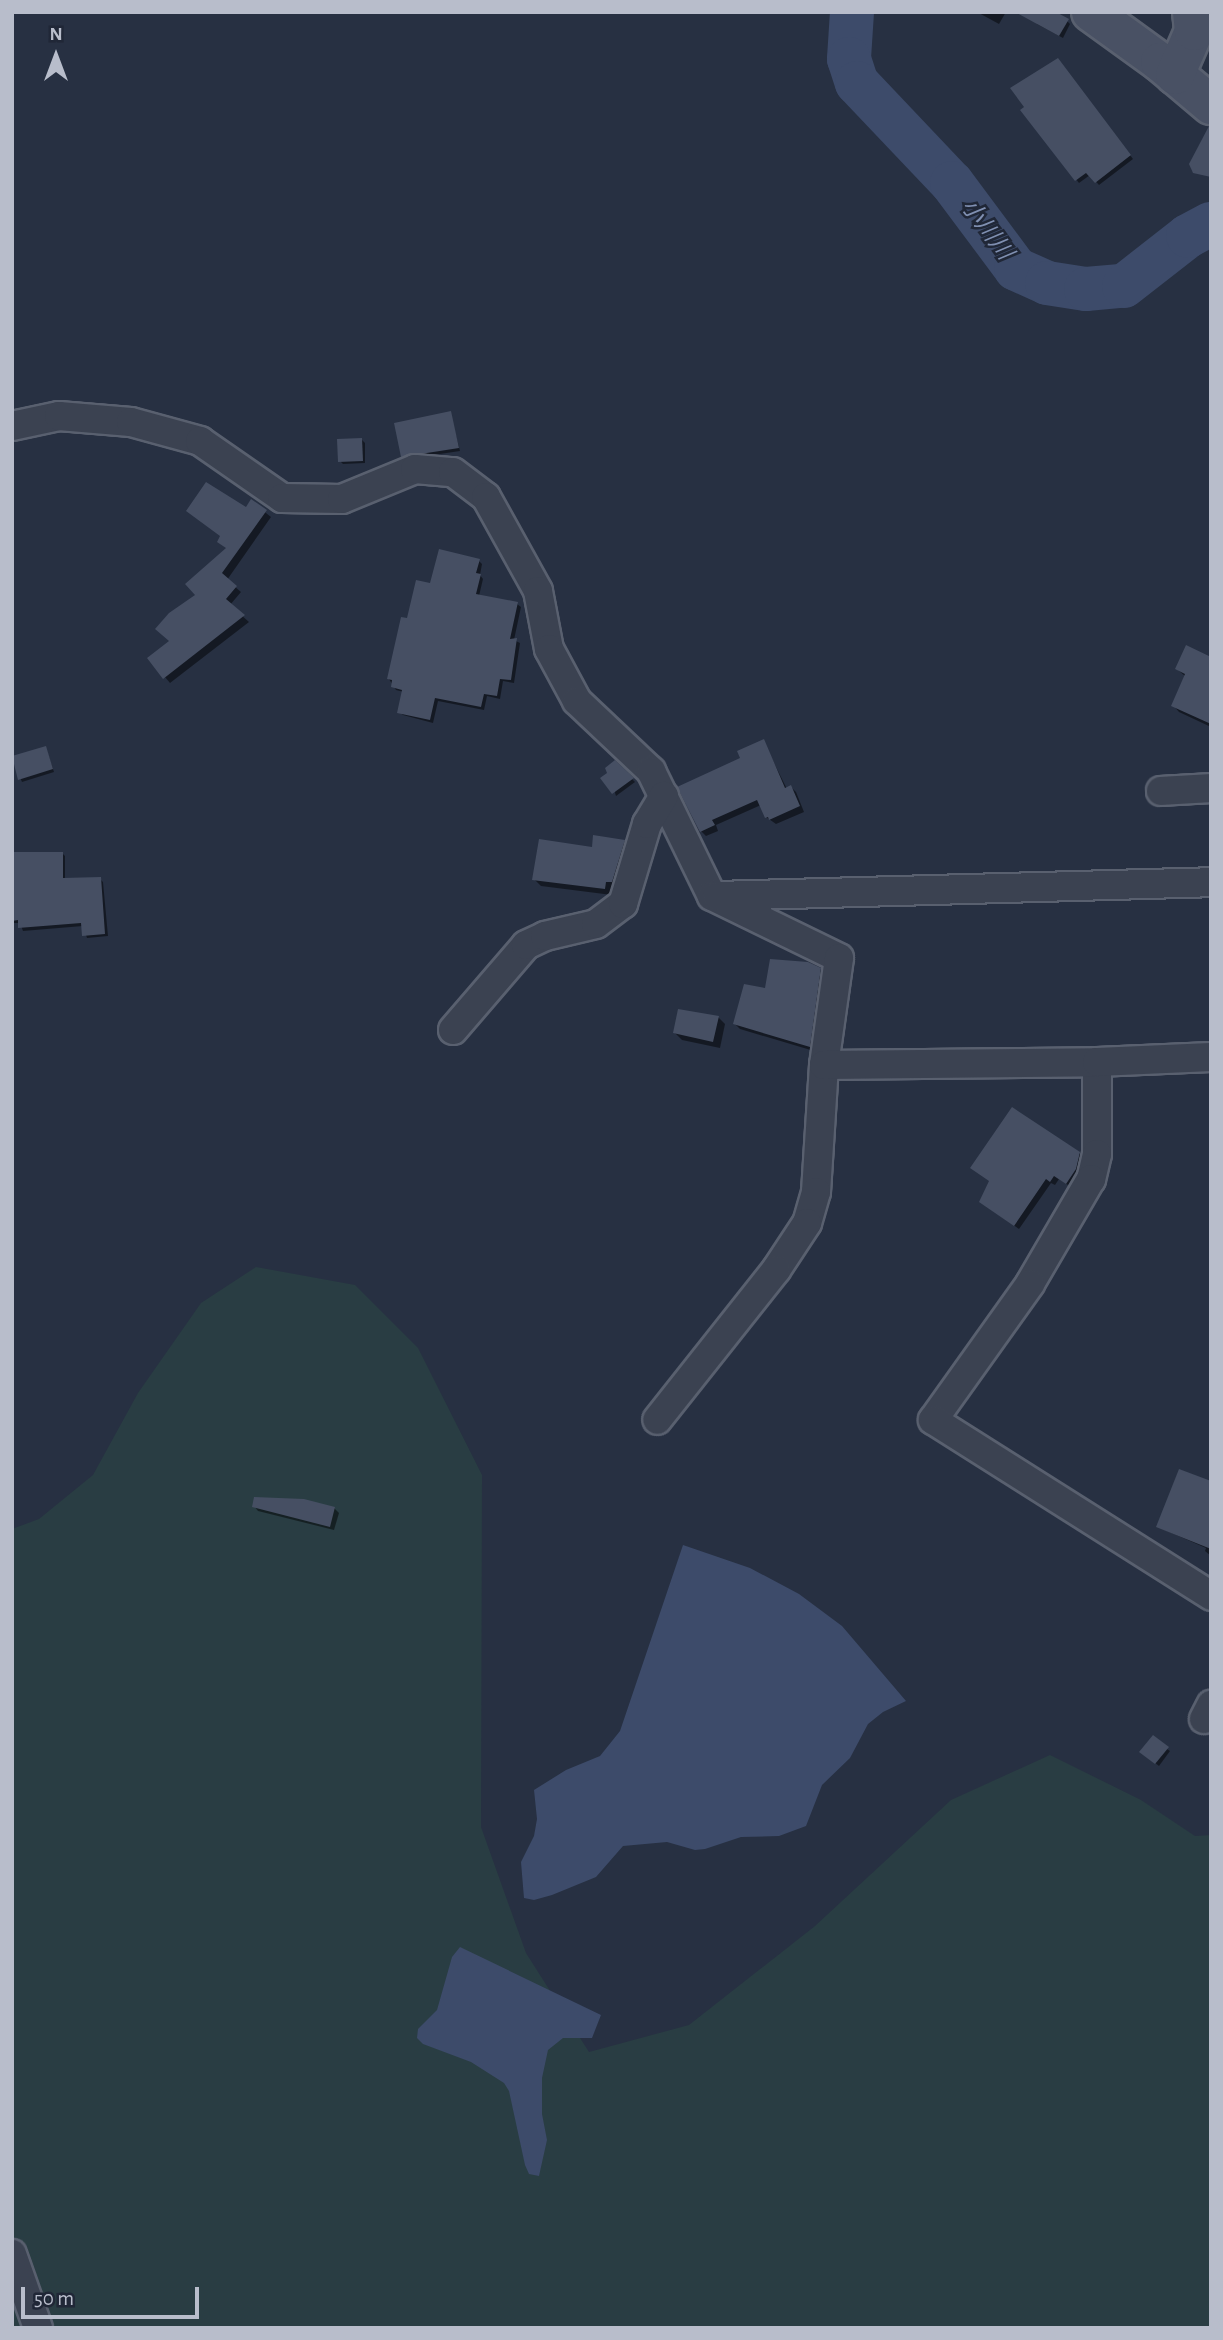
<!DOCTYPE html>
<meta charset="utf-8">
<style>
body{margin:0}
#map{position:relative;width:1223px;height:2340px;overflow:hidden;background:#273042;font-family:"Alegreya Sans","Noto Sans JP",sans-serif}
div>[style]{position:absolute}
.green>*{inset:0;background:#293d43}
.water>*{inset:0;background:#3d4b6a}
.shadow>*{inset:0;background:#0007}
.river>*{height:44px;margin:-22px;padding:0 22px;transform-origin:22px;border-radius:22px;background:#3d4b6a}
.building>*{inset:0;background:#464f63}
.roads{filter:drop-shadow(2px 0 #59606f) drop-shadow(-2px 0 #59606f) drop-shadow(0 2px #59606f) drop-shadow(0 -2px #59606f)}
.minor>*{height:28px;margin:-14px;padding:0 14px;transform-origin:14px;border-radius:14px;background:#3b4251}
.secondary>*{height:38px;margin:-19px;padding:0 19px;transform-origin:19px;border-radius:19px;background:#495164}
span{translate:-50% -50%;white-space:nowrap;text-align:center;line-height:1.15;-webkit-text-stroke:5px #202737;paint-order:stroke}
.water-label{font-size:23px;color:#8090b2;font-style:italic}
.frame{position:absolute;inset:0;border:14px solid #b8bdcb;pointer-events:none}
.north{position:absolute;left:21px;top:21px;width:70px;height:70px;-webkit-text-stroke:5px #202737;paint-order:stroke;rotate:0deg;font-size:19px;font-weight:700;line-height:28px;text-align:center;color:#b8bdcb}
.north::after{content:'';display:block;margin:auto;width:24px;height:32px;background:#b8bdcb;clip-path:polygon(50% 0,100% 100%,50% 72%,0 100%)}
.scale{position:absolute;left:21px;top:2287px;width:178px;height:32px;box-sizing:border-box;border:4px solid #b8bdcb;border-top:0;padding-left:9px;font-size:21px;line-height:24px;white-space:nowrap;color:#b8bdcb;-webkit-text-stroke:5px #202737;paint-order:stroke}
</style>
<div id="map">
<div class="green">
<div style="clip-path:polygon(256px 1267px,355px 1285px,418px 1348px,482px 1475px,481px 1827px,526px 1953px,589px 2052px,689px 2025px,815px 1926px,951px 1800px,1050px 1755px,1141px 1800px,1195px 1836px,1211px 1835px,1211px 2328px,12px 2328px,12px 1529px,39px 1519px,93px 1475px,138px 1393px,201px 1303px)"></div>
</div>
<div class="water">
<div style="clip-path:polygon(683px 1545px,750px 1568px,799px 1594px,842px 1626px,906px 1701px,883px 1712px,868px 1724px,850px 1758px,822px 1785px,806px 1826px,779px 1836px,741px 1837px,705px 1849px,695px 1850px,667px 1842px,623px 1846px,596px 1877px,552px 1895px,534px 1900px,524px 1898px,521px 1862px,534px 1836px,537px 1819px,534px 1790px,566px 1770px,600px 1756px,620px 1731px)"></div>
<div style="clip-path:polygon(460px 1947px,601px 2015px,592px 2038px,563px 2038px,548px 2050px,542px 2078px,542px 2114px,547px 2140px,539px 2176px,529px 2174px,525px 2165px,509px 2091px,504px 2083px,471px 2062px,423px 2044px,417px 2038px,418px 2029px,437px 2010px,452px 1957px)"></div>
</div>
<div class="shadow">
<div style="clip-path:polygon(977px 12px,1006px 12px,999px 24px)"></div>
<div style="clip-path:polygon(1067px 21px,1070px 24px,1063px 38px,1037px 24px)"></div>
<div style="clip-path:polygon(1060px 63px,1133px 159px,1099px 185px,1090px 175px,1079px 183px,1022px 110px)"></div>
<div style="clip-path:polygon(450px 413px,460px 451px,406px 459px,402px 456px)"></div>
<div style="clip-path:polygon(362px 440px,365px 443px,365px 463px,343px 464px,340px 461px)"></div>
<div style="clip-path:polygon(251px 501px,271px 517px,227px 580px,241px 592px,230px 605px,249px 622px,170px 683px,149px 658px,171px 642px,228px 549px)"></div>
<div style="clip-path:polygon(479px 561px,482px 564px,480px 575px,483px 579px,479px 596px,517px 604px,521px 607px,514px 640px,520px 643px,514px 683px,503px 681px,500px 699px,487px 696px,484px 710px,438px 701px,433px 723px,403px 715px,399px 712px,404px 692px,396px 690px,389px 679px,409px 621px,431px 585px)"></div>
<div style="clip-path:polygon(1211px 659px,1211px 727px,1179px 712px,1173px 705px,1186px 677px,1177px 669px)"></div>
<div style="clip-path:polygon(763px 741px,787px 789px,791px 787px,796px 792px,804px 812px,776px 824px,766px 817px,761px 805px,716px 825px,718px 831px,706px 836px,701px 831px,742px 759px)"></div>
<div style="clip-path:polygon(46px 748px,54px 772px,22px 782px,12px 758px)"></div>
<div style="clip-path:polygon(615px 762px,635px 782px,616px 796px,609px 773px)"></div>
<div style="clip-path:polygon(624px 842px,631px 848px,619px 888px,613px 887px,612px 895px,541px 886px,534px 879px,593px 849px)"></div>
<div style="clip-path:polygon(12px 853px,62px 853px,65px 856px,65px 879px,100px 879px,103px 882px,108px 936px,87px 938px,83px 926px,23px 931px,20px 923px,12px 923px)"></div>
<div style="clip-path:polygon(820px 969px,825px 974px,814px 1051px,740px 1029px,735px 1024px,766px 990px)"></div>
<div style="clip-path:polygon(718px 1017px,725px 1024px,720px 1048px,682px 1040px,675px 1033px)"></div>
<div style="clip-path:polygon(1079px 1153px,1084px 1158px,1081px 1174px,1071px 1187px,1059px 1179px,1055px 1185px,1051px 1183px,1019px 1229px,986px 1206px)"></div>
<div style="clip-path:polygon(1211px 1483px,1211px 1556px,1205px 1551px,1206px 1548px,1158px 1527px)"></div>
<div style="clip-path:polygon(254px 1506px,334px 1508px,339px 1513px,334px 1530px,258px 1511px)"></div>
<div style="clip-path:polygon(1167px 1749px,1170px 1751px,1159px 1766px,1145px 1755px)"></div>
</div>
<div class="river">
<div style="left:852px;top:12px;width:47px;rotate:93.7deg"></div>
<div style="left:849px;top:59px;width:25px;rotate:72deg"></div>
<div style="left:857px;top:83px;width:138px;rotate:46.5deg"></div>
<div style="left:952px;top:183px;width:107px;rotate:53.3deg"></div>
<div style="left:1016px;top:269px;width:34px;rotate:24deg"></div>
<div style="left:1047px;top:283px;width:39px;rotate:9deg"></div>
<div style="left:1086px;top:289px;width:38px;rotate:-5deg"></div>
<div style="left:1124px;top:286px;width:81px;rotate:-38deg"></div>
<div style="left:1188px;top:236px;width:26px;rotate:-28deg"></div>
</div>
<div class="building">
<div style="clip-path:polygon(1015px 12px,1056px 12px,1069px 19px,1059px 36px)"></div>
<div style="clip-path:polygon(1058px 58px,1131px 155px,1095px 183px,1086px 173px,1075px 181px,1020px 110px,1024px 107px,1010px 88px)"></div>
<div style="clip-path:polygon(1209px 126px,1211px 126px,1211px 177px,1193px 173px,1189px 164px)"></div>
<div style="clip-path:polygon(451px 411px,459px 448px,401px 457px,394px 423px)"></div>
<div style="clip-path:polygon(362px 438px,363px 461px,338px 462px,337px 439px)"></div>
<div style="clip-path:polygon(206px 482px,246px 507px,251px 499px,267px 510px,222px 573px,237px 586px,226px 599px,245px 615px,163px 679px,147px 658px,169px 641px,155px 629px,169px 613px,195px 595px,185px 584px,226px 548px,217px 542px,220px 536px,186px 511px)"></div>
<div style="clip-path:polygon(439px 549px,480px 559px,476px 573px,481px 574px,476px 594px,518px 602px,510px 639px,517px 638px,511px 680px,500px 679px,497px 696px,484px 694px,481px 707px,435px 698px,430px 720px,397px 713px,402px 690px,391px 687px,392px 680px,387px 679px,401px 617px,407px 618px,416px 580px,430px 583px)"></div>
<div style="clip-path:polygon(1186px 645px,1211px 657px,1211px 724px,1171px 706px,1185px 674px,1175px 669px)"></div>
<div style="clip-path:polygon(764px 739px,785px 788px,791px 785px,800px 806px,769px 820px,768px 817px,765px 818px,757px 800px,712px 820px,715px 825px,700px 832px,677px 787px,740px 758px,737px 751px)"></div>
<div style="clip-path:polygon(46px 746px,53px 769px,18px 780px,12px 756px)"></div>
<div style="clip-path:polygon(615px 760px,634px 778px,612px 794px,600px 778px,607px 773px,605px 768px)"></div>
<div style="clip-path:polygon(593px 835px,625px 840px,612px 882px,606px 882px,605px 889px,532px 880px,539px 839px,592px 847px)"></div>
<div style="clip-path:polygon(12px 852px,63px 852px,63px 878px,101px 877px,105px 934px,82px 936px,81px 923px,18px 928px,18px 920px,12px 921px)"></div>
<div style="clip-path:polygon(770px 959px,808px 962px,821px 968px,810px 1047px,733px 1024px,744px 984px,765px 988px)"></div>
<div style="clip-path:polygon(678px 1009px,719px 1016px,713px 1042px,673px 1033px)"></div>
<div style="clip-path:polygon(1012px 1107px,1080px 1152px,1076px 1169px,1066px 1184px,1054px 1176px,1050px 1182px,1046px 1179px,1014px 1226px,979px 1202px,989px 1181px,970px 1168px)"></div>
<div style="clip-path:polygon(1179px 1469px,1211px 1481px,1211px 1549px,1156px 1527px)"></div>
<div style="clip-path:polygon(254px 1497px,304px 1499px,335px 1507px,330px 1527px,252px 1507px)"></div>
<div style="clip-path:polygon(1153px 1735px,1169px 1747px,1155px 1764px,1139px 1752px)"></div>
</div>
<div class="roads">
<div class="minor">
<div style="left:12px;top:426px;width:48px;rotate:-12deg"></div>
<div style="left:59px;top:416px;width:72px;rotate:4.8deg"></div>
<div style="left:131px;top:422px;width:72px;rotate:15.4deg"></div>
<div style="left:200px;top:441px;width:100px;rotate:34.8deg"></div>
<div style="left:282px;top:498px;width:60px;rotate:1deg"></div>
<div style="left:342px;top:499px;width:79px;rotate:-22.3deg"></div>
<div style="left:415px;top:469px;width:38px;rotate:5deg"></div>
<div style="left:453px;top:472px;width:41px;rotate:37.1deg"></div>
<div style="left:486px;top:497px;width:107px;rotate:61deg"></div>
<div style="left:538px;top:591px;width:59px;rotate:79.3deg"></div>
<div style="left:549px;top:649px;width:59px;rotate:61.7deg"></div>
<div style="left:577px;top:701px;width:102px;rotate:43.4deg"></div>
<div style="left:651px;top:771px;width:139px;rotate:64deg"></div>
<div style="left:712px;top:896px;width:141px;rotate:26deg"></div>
<div style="left:839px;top:958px;width:108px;rotate:98deg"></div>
<div style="left:824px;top:1065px;width:127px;rotate:93.6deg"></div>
<div style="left:816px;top:1192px;width:32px;rotate:106deg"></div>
<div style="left:807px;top:1223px;width:56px;rotate:123.4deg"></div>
<div style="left:776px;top:1270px;width:191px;rotate:128.4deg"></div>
<div style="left:1161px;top:791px;width:50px;rotate:-3.4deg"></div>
<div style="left:717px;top:896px;width:494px;rotate:-1.6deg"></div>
<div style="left:453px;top:1030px;width:112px;rotate:-49.3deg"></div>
<div style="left:526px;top:945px;width:21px;rotate:-25deg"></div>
<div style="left:545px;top:936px;width:52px;rotate:-13.2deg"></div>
<div style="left:596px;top:924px;width:34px;rotate:-37deg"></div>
<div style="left:623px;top:904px;width:84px;rotate:-73.3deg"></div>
<div style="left:647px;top:824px;width:33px;rotate:-59deg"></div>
<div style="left:1097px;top:1062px;width:92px;rotate:90deg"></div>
<div style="left:1097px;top:1154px;width:26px;rotate:103deg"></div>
<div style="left:1091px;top:1179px;width:121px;rotate:120.2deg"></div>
<div style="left:1030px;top:1284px;width:167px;rotate:125.5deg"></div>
<div style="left:933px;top:1420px;width:329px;rotate:32.3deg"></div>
<div style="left:824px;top:1065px;width:273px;rotate:-0.6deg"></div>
<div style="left:1097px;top:1062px;width:114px;rotate:-2.5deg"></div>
<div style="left:1204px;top:1719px;width:16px;rotate:-63deg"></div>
<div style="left:12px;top:2254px;width:78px;rotate:70.6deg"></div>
</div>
<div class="secondary">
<div style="left:1091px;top:12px;width:85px;rotate:35.9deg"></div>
<div style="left:1160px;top:62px;width:67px;rotate:40.1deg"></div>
<div style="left:1175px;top:75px;width:48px;rotate:-66.6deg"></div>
<div style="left:1194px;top:31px;width:19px;rotate:-96deg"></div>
</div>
</div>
<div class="water-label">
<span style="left:986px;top:230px;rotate:53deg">小川川</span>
</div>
<div class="frame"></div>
<div class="north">N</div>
<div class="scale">50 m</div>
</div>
